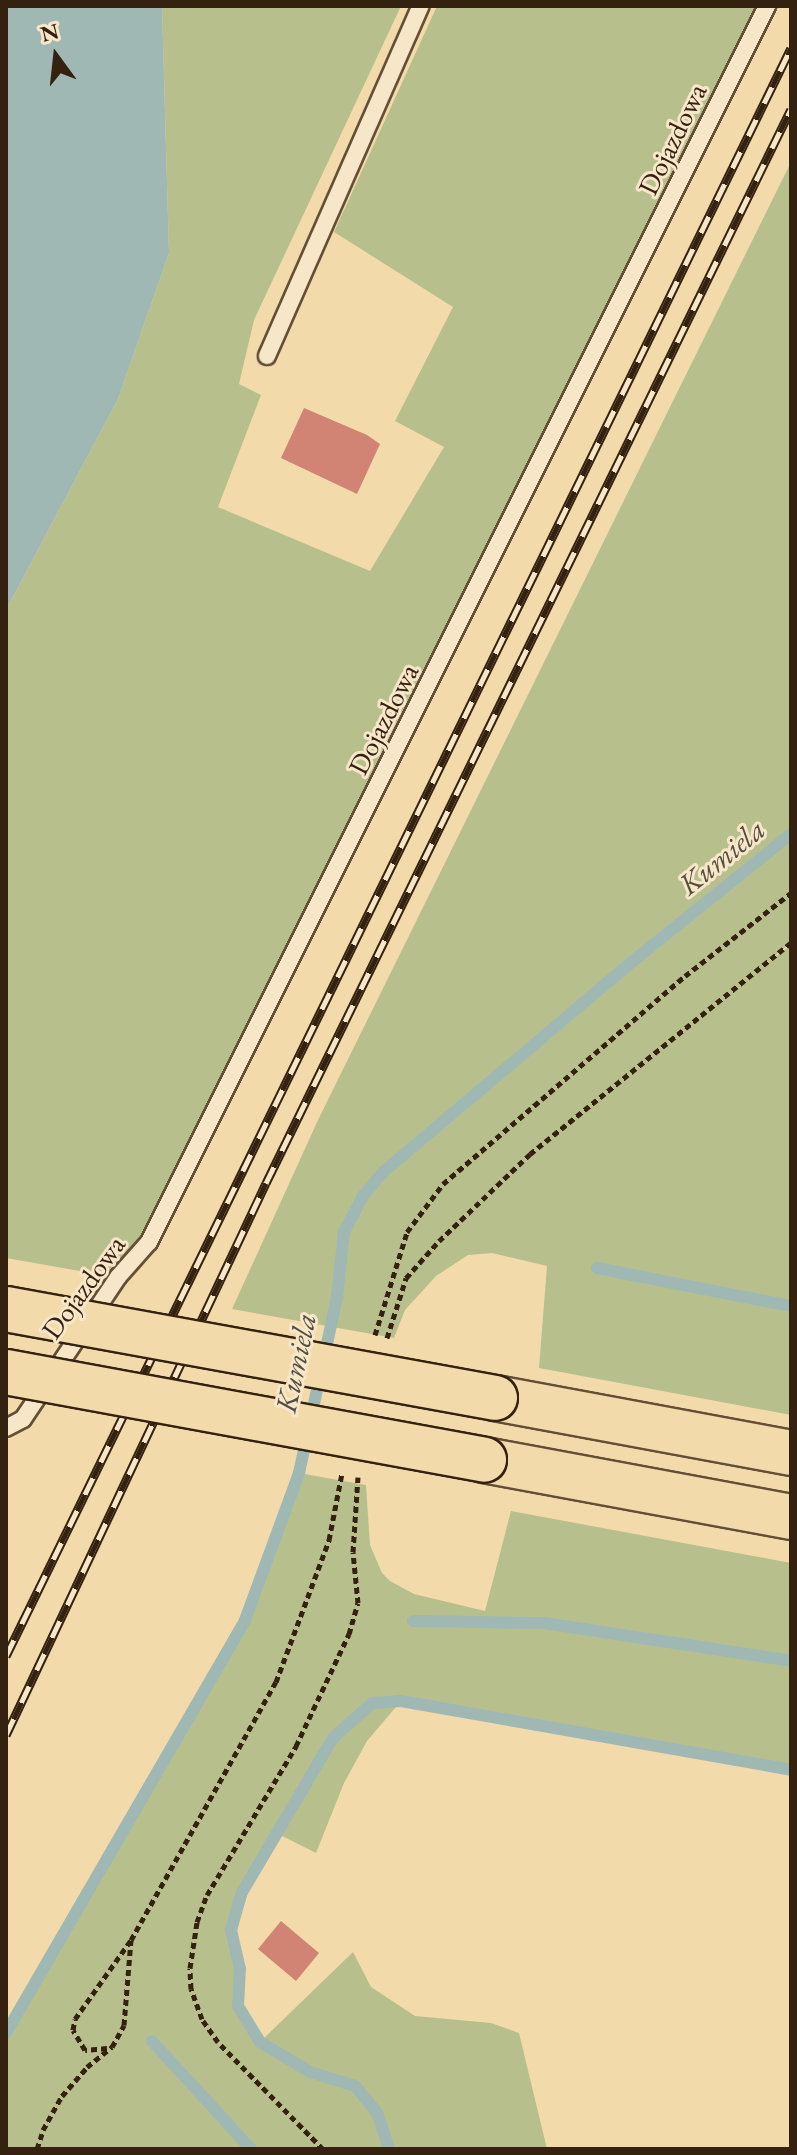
<!DOCTYPE html>
<style>
body{margin:0}
#map{position:relative;width:797px;height:2155px;overflow:hidden;background:#f2daaa;font-family:"EB Garamond",serif}
div>[style]{position:absolute}
.green>*{inset:0;background:#b7c08c}
.water>*{inset:0;background:#9fb8b4}
.stream>*{height:12px;margin:-6px;padding:0 6px;transform-origin:6px;border-radius:6px;background:#9fb8b4}
.building>*{inset:0;background:#d18473}
.path>*{height:5px;margin-top:-2.5px;transform-origin:0;background:repeating-linear-gradient(90deg,#342110 0 6px,transparent 0 10px)}
.roads{filter:drop-shadow(2px 0 #644f36) drop-shadow(-2px 0 #644f36) drop-shadow(0 2px #644f36) drop-shadow(0 -2px #644f36)}
.lane>*{height:16px;margin:-8px;padding:0 8px;transform-origin:8px;border-radius:8px;background:#f7e7c8}
.highway>*{height:44px;margin:-22px;padding:0 22px;transform-origin:22px;border-radius:22px;background:#f2daaa}
.rail>*{height:9px;margin-top:-4.5px;transform-origin:0;background:repeating-linear-gradient(90deg,#f7e7c8 0 18px,#342110 0 36px);box-sizing:border-box;border-block:2px solid #342110}
.bridges{filter:drop-shadow(2px 0 #342110) drop-shadow(-2px 0 #342110) drop-shadow(0 2px #342110) drop-shadow(0 -2px #342110)}
.highway-bridge>*{height:44px;margin:-22px;padding:0 22px;transform-origin:22px;border-radius:22px;background:#f2daaa}
span{translate:-50% -50%;white-space:nowrap;text-align:center;line-height:1.15;-webkit-text-stroke:6px #f7e7c8;paint-order:stroke}
.street-label{font-size:28px;color:#342110}
.water-label{font-size:30px;color:#544e41;font-style:italic}
.frame{position:absolute;inset:0;border:8px solid #342110;pointer-events:none}
.north{position:absolute;left:16px;top:16px;width:80px;height:80px;-webkit-text-stroke:6px #f7e7c8;paint-order:stroke;rotate:345deg;font-size:22px;font-weight:700;line-height:32px;text-align:center;color:#342110}
.north::after{content:'';display:block;margin:auto;width:28px;height:36px;background:#342110;clip-path:polygon(50% 0,100% 100%,50% 72%,0 100%)}
</style>
<div id="map">
<div class="green">
<div style="clip-path:polygon(162px 6px,401px 6px,254px 320px,239px 384px,261px 395px,218px 507px,370px 571px,444px 447px,395px 421px,453px 307px,334px 232px,437px 6px,758px 6px,159px 1205px,114px 1277px,6px 1258px,6px 610px,118px 399px,169px 253px)"></div>
<div style="clip-path:polygon(791px 162px,791px 943px,761px 967px,791px 945px,791px 1415px,539px 1368px,547px 1266px,492px 1253px,468px 1255px,436px 1276px,405px 1310px,394px 1338px,232px 1309px,318px 1120px)"></div>
<div style="clip-path:polygon(299px 1473px,366px 1485px,370px 1545px,382px 1573px,390px 1581px,414px 1594px,485px 1611px,511px 1511px,791px 1563px,791px 1770px,401px 1701px,367px 1741px,344px 1783px,316px 1853px,278px 1834px,241px 1894px,231px 1930px,240px 1969px,238px 2006px,260px 2042px,353px 1952px,371px 1987px,415px 2016px,491px 2023px,519px 2033px,547px 2149px,6px 2149px,6px 2033px,245px 1620px)"></div>
</div>
<div class="water">
<div style="clip-path:polygon(6px 6px,162px 6px,169px 253px,118px 399px,6px 610px)"></div>
</div>
<div class="stream">
<div style="left:597px;top:1268px;width:198px;rotate:11.1deg"></div>
<div style="left:324px;top:1358px;width:62px;rotate:-78deg"></div>
<div style="left:337px;top:1297px;width:65px;rotate:-83.9deg"></div>
<div style="left:344px;top:1232px;width:41px;rotate:-62.2deg"></div>
<div style="left:363px;top:1196px;width:30px;rotate:-50deg"></div>
<div style="left:382px;top:1173px;width:329px;rotate:-40.2deg"></div>
<div style="left:633px;top:961px;width:203px;rotate:-38.8deg"></div>
<div style="left:413px;top:1621px;width:131px;rotate:0.9deg"></div>
<div style="left:544px;top:1623px;width:250px;rotate:8.7deg"></div>
<div style="left:6px;top:2033px;width:477px;rotate:-59.9deg"></div>
<div style="left:245px;top:1620px;width:157px;rotate:-69.8deg"></div>
<div style="left:299px;top:1473px;width:99px;rotate:-77.8deg"></div>
<div style="left:152px;top:2041px;width:147px;rotate:47.5deg"></div>
<div style="left:389px;top:2149px;width:38px;rotate:-108deg"></div>
<div style="left:377px;top:2113px;width:35px;rotate:-129deg"></div>
<div style="left:355px;top:2086px;width:47px;rotate:-162.7deg"></div>
<div style="left:310px;top:2072px;width:58px;rotate:-149deg"></div>
<div style="left:260px;top:2042px;width:42px;rotate:-121.4deg"></div>
<div style="left:238px;top:2006px;width:37px;rotate:-87deg"></div>
<div style="left:240px;top:1969px;width:40px;rotate:-103deg"></div>
<div style="left:231px;top:1930px;width:37px;rotate:-74deg"></div>
<div style="left:241px;top:1894px;width:181px;rotate:-59.5deg"></div>
<div style="left:333px;top:1738px;width:52px;rotate:-41.9deg"></div>
<div style="left:372px;top:1703px;width:29px;rotate:-4deg"></div>
<div style="left:401px;top:1701px;width:396px;rotate:10deg"></div>
</div>
<div class="building">
<div style="clip-path:polygon(304px 408px,367px 435px,380px 444px,357px 494px,281px 458px)"></div>
<div style="clip-path:polygon(281px 1921px,319px 1953px,296px 1981px,258px 1949px)"></div>
</div>
<div class="path">
<div style="left:375px;top:1335px;width:108px;rotate:-72.7deg"></div>
<div style="left:407px;top:1232px;width:60px;rotate:-53.1deg"></div>
<div style="left:443px;top:1184px;width:319px;rotate:-40.7deg"></div>
<div style="left:685px;top:976px;width:135px;rotate:-38.1deg"></div>
<div style="left:387px;top:1338px;width:63px;rotate:-72.4deg"></div>
<div style="left:406px;top:1278px;width:50px;rotate:-48.3deg"></div>
<div style="left:439px;top:1241px;width:126px;rotate:-43.7deg"></div>
<div style="left:530px;top:1154px;width:336px;rotate:-39deg"></div>
<div style="left:107px;top:2048px;width:22px;rotate:175deg"></div>
<div style="left:85px;top:2050px;width:23px;rotate:-121deg"></div>
<div style="left:73px;top:2030px;width:11px;rotate:-80deg"></div>
<div style="left:75px;top:2019px;width:97px;rotate:-54.7deg"></div>
<div style="left:37px;top:2149px;width:20px;rotate:-72deg"></div>
<div style="left:43px;top:2130px;width:39px;rotate:-61deg"></div>
<div style="left:62px;top:2096px;width:38px;rotate:-49deg"></div>
<div style="left:87px;top:2067px;width:32px;rotate:-39deg"></div>
<div style="left:112px;top:2047px;width:25px;rotate:-61deg"></div>
<div style="left:124px;top:2025px;width:85px;rotate:-85.3deg"></div>
<div style="left:131px;top:1940px;width:296px;rotate:-60.7deg"></div>
<div style="left:276px;top:1682px;width:152px;rotate:-69.5deg"></div>
<div style="left:329px;top:1540px;width:68px;rotate:-79deg"></div>
<div style="left:323px;top:2149px;width:150px;rotate:-134.5deg"></div>
<div style="left:218px;top:2042px;width:28px;rotate:-125deg"></div>
<div style="left:202px;top:2019px;width:32px;rotate:-110deg"></div>
<div style="left:191px;top:1989px;width:21px;rotate:-93deg"></div>
<div style="left:190px;top:1968px;width:47px;rotate:-81.3deg"></div>
<div style="left:197px;top:1922px;width:29px;rotate:-70deg"></div>
<div style="left:207px;top:1895px;width:174px;rotate:-59.1deg"></div>
<div style="left:296px;top:1746px;width:124px;rotate:-64.7deg"></div>
<div style="left:349px;top:1634px;width:32px;rotate:-74deg"></div>
<div style="left:358px;top:1603px;width:51px;rotate:-95.6deg"></div>
<div style="left:353px;top:1552px;width:75px;rotate:-86.2deg"></div>
</div>
<div class="roads">
<div class="lane">
<div style="left:267px;top:356px;width:382px;rotate:-66.3deg"></div>
<div style="left:6px;top:1428px;width:19px;rotate:-28deg"></div>
<div style="left:23px;top:1419px;width:171px;rotate:-56.2deg"></div>
<div style="left:118px;top:1277px;width:47px;rotate:-48.5deg"></div>
<div style="left:149px;top:1242px;width:1382px;rotate:-63.43deg"></div>
</div>
<div class="highway">
<div style="left:495px;top:1398px;width:301px;rotate:10.5deg"></div>
<div style="left:484px;top:1460px;width:312px;rotate:10.5deg"></div>
</div>
</div>
<div class="rail">
<div style="left:6px;top:1656px;width:1789px;rotate:-63.98deg"></div>
<div style="left:6px;top:1735px;width:610px;rotate:-64.78deg"></div>
<div style="left:266px;top:1183px;width:1195px;rotate:-63.95deg"></div>
</div>
<div class="bridges">
<div class="highway-bridge">
<div style="left:6px;top:1309px;width:497px;rotate:10.3deg"></div>
<div style="left:6px;top:1372px;width:486px;rotate:10.4deg"></div>
</div>
</div>
<div class="street-label">
<span style="left:672px;top:139px;rotate:-64deg">Dojazdowa</span>
<span style="left:383px;top:719px;rotate:-63deg">Dojazdowa</span>
<span style="left:83px;top:1287px;rotate:-54deg">Dojazdowa</span>
</div>
<div class="water-label">
<span style="left:722px;top:857px;rotate:-39deg">Kumiela</span>
<span style="left:296px;top:1363px;rotate:-78deg">Kumiela</span>
</div>
<div class="frame"></div>
<div class="north">N</div>
</div>
